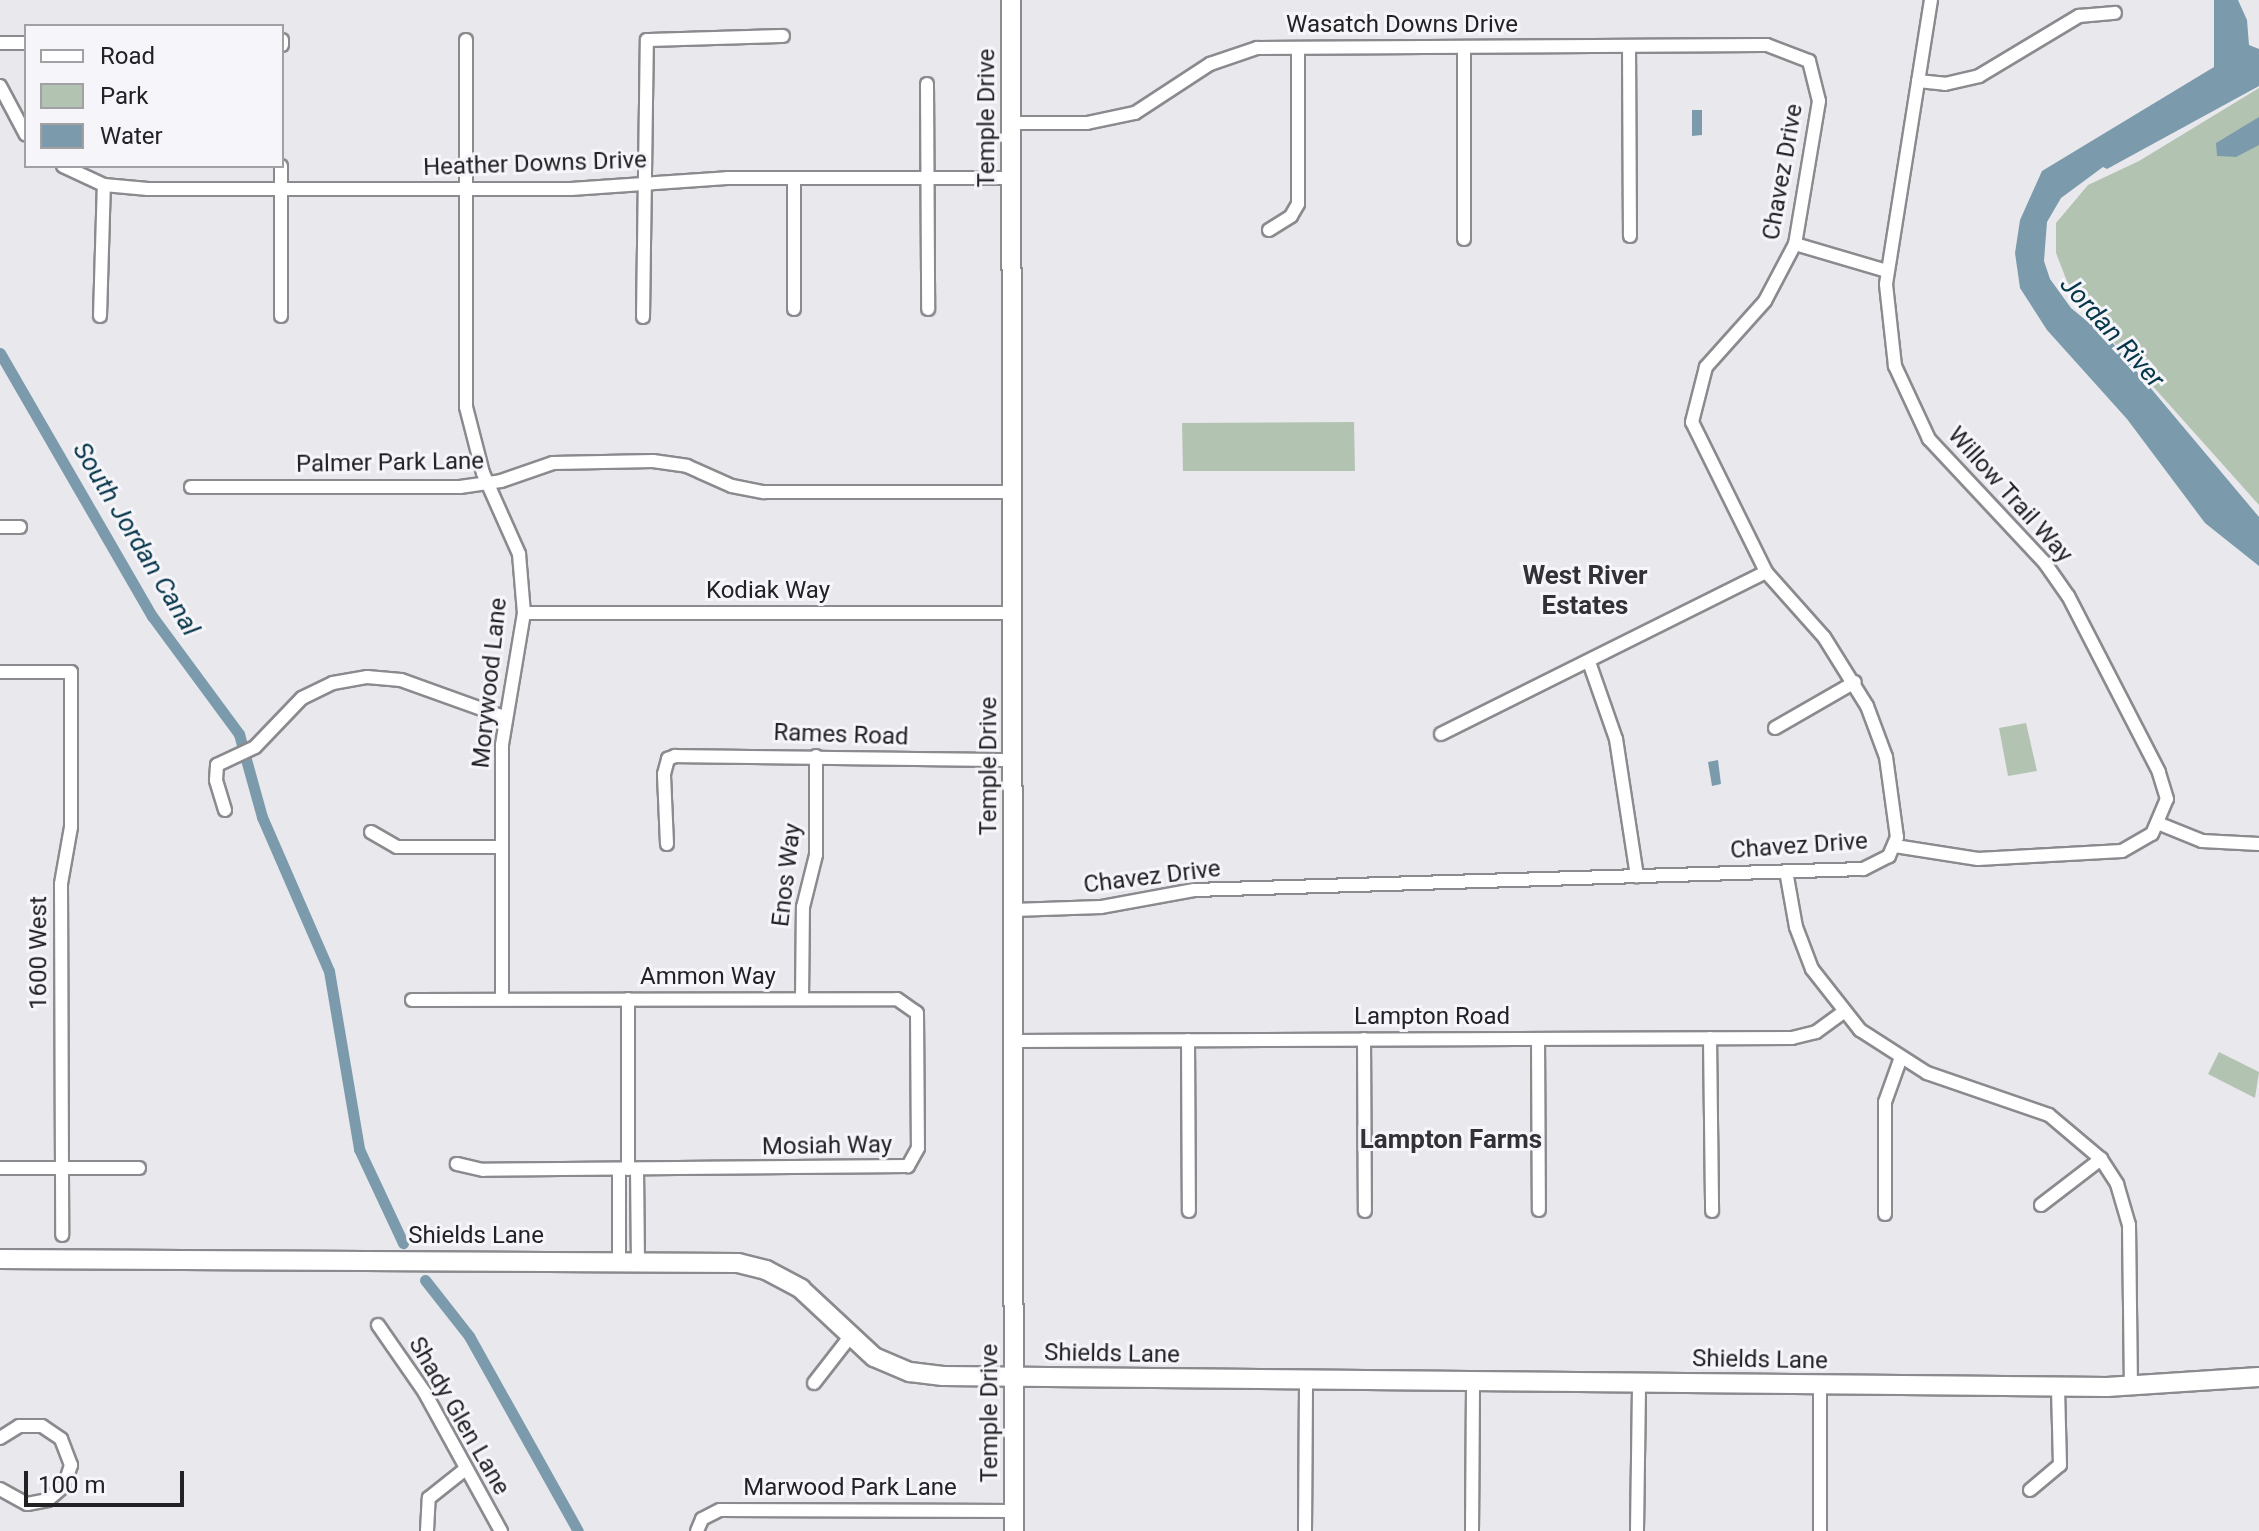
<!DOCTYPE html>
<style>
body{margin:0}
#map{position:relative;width:2259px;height:1531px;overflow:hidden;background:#e9e8ed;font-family:Roboto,sans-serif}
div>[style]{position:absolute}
.green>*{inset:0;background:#b3c3b2}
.water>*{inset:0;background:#7b9bad}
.canal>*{height:11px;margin:-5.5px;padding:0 5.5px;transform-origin:5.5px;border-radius:5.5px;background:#7b9bad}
.roads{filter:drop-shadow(2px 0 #8b8a8e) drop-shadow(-2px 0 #8b8a8e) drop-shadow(0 2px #8b8a8e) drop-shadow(0 -2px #8b8a8e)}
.street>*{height:12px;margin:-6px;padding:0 6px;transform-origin:6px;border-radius:6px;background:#fff}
.secondary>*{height:18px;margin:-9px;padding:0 9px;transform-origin:9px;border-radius:9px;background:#fff}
span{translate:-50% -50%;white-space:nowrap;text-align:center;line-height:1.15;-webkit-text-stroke:6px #f6f5fa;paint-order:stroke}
.street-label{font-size:24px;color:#222224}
.water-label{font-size:26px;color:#06364a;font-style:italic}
.neighbourhood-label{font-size:26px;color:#323135;font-weight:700}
.legend{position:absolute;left:24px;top:24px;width:260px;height:144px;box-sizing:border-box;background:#f6f5fa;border:2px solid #a1a1a4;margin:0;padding:10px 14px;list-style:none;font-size:24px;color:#222224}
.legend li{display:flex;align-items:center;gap:16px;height:40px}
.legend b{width:40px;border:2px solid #a1a1a4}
.scale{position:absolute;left:24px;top:1471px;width:160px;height:36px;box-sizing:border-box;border:4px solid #222224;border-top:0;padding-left:10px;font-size:24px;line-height:28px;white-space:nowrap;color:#222224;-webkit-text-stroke:6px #f6f5fa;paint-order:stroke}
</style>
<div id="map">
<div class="green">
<div style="clip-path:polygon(2259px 88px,2259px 505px,2073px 297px,2056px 253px,2056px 223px,2088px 185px,2139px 161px)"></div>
<div style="clip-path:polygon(1354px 422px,1355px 471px,1183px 471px,1182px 423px)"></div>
<div style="clip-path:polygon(2026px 723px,2037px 771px,2008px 776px,1999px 728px)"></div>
<div style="clip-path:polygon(2219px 1052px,2259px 1072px,2255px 1098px,2208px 1074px)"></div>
</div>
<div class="water">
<div style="clip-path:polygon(2214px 0,2238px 0,2247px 20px,2249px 45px,2259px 49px,2259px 86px,2107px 169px,2103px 167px,2061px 198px,2047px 222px,2044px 261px,2050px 279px,2071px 308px,2111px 341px,2259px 517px,2259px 566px,2205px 523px,2127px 419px,2047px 330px,2020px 288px,2015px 253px,2020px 220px,2042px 171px,2214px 67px)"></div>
<div style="clip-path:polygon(1692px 110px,1702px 110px,1702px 135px,1692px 136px)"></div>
<div style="clip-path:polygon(2259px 117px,2259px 145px,2236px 157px,2217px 156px,2216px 143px)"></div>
<div style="clip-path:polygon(1718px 760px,1721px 784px,1712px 786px,1708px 762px)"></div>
</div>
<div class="canal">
<div style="left:0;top:353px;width:304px;rotate:60deg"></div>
<div style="left:152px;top:616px;width:147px;rotate:53.6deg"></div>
<div style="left:239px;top:734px;width:86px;rotate:74.5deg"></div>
<div style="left:262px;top:817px;width:168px;rotate:66.5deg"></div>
<div style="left:329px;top:971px;width:181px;rotate:80.4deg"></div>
<div style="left:359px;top:1149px;width:104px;rotate:64.9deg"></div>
<div style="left:425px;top:1280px;width:71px;rotate:51.8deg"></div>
<div style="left:469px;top:1336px;width:223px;rotate:60.8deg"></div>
</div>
<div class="roads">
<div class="street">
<div style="left:466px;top:40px;width:367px;rotate:90deg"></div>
<div style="left:466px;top:407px;width:68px;rotate:75.6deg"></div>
<div style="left:483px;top:473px;width:89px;rotate:66deg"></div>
<div style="left:519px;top:554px;width:59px;rotate:85.2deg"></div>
<div style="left:524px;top:613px;width:134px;rotate:99.5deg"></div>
<div style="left:502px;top:745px;width:254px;rotate:90deg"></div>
<div style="left:0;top:43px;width:26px"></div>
<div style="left:282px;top:45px;width:5px;rotate:-90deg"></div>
<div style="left:1629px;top:46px;width:190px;rotate:89.7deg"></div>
<div style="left:1464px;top:47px;width:192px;rotate:90deg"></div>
<div style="left:1918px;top:81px;width:27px;rotate:6deg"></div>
<div style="left:1945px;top:84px;width:35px;rotate:-13deg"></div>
<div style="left:1979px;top:76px;width:117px;rotate:-31deg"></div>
<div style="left:2079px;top:16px;width:36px;rotate:-5deg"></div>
<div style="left:927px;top:84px;width:225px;rotate:89.7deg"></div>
<div style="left:0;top:86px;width:55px;rotate:62deg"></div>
<div style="left:1011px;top:123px;width:76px"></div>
<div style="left:1087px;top:123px;width:49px;rotate:-11.8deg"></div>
<div style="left:1135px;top:113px;width:90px;rotate:-33.2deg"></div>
<div style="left:1210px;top:64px;width:50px;rotate:-18.8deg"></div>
<div style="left:1257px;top:48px;width:510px;rotate:-0.34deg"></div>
<div style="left:1767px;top:45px;width:45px;rotate:20.9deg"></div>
<div style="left:1809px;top:61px;width:41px;rotate:76deg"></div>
<div style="left:1819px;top:101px;width:145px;rotate:99.5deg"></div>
<div style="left:1795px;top:244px;width:64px;rotate:117.8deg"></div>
<div style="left:1765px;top:301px;width:89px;rotate:131.8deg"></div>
<div style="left:1706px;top:367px;width:57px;rotate:104.3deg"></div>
<div style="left:1692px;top:422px;width:167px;rotate:63.7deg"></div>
<div style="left:1766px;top:572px;width:87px;rotate:48.3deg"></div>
<div style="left:1824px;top:637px;width:81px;rotate:58.1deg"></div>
<div style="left:1867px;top:706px;width:54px;rotate:69.6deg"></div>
<div style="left:1886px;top:757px;width:81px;rotate:82.2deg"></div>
<div style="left:1897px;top:837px;width:21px;rotate:113deg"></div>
<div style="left:1889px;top:856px;width:29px;rotate:153deg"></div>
<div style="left:1863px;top:869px;width:669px;rotate:178.2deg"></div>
<div style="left:1194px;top:890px;width:95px;rotate:169.6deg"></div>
<div style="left:1101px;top:907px;width:88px;rotate:178deg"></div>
<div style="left:63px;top:166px;width:45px;rotate:24.9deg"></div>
<div style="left:104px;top:185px;width:44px;rotate:5.2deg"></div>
<div style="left:148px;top:189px;width:423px"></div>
<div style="left:571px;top:189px;width:156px;rotate:-4deg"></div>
<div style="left:727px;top:178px;width:285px"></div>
<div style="left:281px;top:166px;width:150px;rotate:90deg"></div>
<div style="left:794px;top:178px;width:131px;rotate:90deg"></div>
<div style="left:1269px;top:230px;width:26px;rotate:-32deg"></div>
<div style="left:1291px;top:216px;width:14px;rotate:-60deg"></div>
<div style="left:1298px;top:204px;width:156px;rotate:-90deg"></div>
<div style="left:1795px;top:244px;width:96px;rotate:16.4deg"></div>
<div style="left:100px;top:316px;width:131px;rotate:-88.3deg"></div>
<div style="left:643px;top:317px;width:277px;rotate:-89.2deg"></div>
<div style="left:647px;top:40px;width:136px;rotate:-1.7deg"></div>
<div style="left:191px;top:487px;width:269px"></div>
<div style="left:460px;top:487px;width:41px;rotate:-8.3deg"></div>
<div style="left:501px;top:481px;width:55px;rotate:-19.1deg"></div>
<div style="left:553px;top:463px;width:100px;rotate:-1.1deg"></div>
<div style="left:653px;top:461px;width:34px;rotate:8deg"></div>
<div style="left:687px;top:466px;width:49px;rotate:24deg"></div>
<div style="left:732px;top:486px;width:33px;rotate:11deg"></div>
<div style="left:764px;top:492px;width:248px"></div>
<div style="left:0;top:527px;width:20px"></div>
<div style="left:524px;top:613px;width:489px"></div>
<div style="left:1589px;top:662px;width:82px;rotate:70.7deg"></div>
<div style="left:1616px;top:739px;width:139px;rotate:81.3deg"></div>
<div style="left:0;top:672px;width:71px"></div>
<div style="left:71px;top:672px;width:155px;rotate:90deg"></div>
<div style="left:71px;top:827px;width:58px;rotate:100deg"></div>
<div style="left:61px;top:884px;width:351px;rotate:89.8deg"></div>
<div style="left:1775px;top:728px;width:92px;rotate:-29.9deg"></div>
<div style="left:1441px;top:734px;width:363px;rotate:-26.5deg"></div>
<div style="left:225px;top:810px;width:31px;rotate:-107deg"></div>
<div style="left:216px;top:780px;width:15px;rotate:-86deg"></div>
<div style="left:217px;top:765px;width:42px;rotate:-25.3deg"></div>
<div style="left:255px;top:747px;width:68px;rotate:-46.2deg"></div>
<div style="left:302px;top:698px;width:34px;rotate:-26deg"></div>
<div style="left:333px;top:683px;width:35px;rotate:-10deg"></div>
<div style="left:367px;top:677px;width:34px;rotate:5deg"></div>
<div style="left:401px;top:680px;width:109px;rotate:19.8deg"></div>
<div style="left:2160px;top:824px;width:45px;rotate:22deg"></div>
<div style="left:2202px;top:841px;width:57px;rotate:3deg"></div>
<div style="left:371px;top:832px;width:30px;rotate:30deg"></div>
<div style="left:397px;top:847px;width:104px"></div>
<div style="left:667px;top:844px;width:70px;rotate:-92.5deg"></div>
<div style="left:664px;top:774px;width:16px;rotate:-75deg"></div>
<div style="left:668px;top:759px;width:8px;rotate:-23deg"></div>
<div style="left:675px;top:756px;width:338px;rotate:0.7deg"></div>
<div style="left:1895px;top:846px;width:84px;rotate:8.9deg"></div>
<div style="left:1978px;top:859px;width:144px;rotate:-3.2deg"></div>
<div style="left:2122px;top:851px;width:34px;rotate:-30deg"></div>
<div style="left:2152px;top:834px;width:38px;rotate:-67deg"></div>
<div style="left:2167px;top:799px;width:28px;rotate:-107deg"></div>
<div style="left:2159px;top:772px;width:198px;rotate:-117.3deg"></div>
<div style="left:2068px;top:596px;width:40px;rotate:-124.9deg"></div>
<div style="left:2045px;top:563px;width:170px;rotate:-133.1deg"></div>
<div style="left:1929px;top:439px;width:81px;rotate:-115deg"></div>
<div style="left:1895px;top:366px;width:82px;rotate:-96.3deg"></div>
<div style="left:1886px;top:284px;width:288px;rotate:-81deg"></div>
<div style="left:1786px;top:871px;width:57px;rotate:79.9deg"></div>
<div style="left:1796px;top:927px;width:45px;rotate:69.1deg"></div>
<div style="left:1812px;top:969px;width:78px;rotate:51.8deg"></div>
<div style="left:1860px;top:1030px;width:80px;rotate:32.7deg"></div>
<div style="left:1927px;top:1073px;width:129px;rotate:19deg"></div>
<div style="left:2049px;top:1115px;width:68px;rotate:40.2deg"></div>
<div style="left:2101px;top:1159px;width:30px;rotate:57deg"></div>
<div style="left:2117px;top:1184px;width:43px;rotate:73.7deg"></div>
<div style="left:2129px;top:1225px;width:161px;rotate:89.3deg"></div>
<div style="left:628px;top:999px;width:170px;rotate:90deg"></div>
<div style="left:802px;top:999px;width:92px;rotate:-89.4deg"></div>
<div style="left:803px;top:907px;width:54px;rotate:-76deg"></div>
<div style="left:816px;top:855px;width:99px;rotate:-90deg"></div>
<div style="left:412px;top:1000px;width:485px;rotate:-0.1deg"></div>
<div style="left:897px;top:999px;width:24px;rotate:35deg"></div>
<div style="left:917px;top:1013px;width:135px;rotate:89.6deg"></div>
<div style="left:918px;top:1148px;width:21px;rotate:119deg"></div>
<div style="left:908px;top:1166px;width:425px;rotate:179.5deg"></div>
<div style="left:483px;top:1170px;width:27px;rotate:-167deg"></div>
<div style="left:1710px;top:1038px;width:173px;rotate:89.3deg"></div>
<div style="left:1364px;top:1039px;width:172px;rotate:89.7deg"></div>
<div style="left:1538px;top:1039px;width:171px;rotate:89.7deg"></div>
<div style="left:1188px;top:1040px;width:171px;rotate:89.7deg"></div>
<div style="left:1014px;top:1041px;width:778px;rotate:-0.22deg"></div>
<div style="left:1792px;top:1038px;width:25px;rotate:-14deg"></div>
<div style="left:1816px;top:1032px;width:32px;rotate:-36deg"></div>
<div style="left:0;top:1168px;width:139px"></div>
<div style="left:619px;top:1169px;width:91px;rotate:90deg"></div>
<div style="left:637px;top:1169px;width:91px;rotate:89.4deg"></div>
<div style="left:2041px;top:1205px;width:76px;rotate:-37.5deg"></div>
<div style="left:1885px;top:1214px;width:112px;rotate:-90deg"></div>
<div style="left:1885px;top:1102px;width:45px;rotate:-70.3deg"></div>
<div style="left:378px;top:1325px;width:83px;rotate:55.3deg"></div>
<div style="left:425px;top:1393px;width:158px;rotate:61.2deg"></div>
<div style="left:814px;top:1383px;width:57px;rotate:-52.1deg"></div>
<div style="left:1820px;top:1385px;width:146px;rotate:90deg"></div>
<div style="left:0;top:1438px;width:22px;rotate:-32deg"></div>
<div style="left:19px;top:1426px;width:23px"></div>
<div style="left:42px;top:1426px;width:23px;rotate:34deg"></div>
<div style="left:61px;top:1439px;width:28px;rotate:69deg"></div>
<div style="left:71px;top:1465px;width:22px;rotate:108deg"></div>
<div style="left:64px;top:1486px;width:21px;rotate:139deg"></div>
<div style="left:48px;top:1500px;width:21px;rotate:169deg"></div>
<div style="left:27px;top:1504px;width:31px;rotate:-151deg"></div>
<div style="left:2030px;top:1490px;width:39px;rotate:-40deg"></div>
<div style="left:2060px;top:1465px;width:78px;rotate:-91.5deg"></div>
<div style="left:427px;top:1531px;width:33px;rotate:-87deg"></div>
<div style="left:429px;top:1498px;width:43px;rotate:-38.5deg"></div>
<div style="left:697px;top:1531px;width:13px;rotate:-67deg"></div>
<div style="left:702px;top:1519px;width:20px;rotate:-27deg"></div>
<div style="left:720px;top:1510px;width:294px;rotate:0.2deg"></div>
<div style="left:1305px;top:1531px;width:151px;rotate:-89.6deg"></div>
<div style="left:1472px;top:1531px;width:150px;rotate:-89.6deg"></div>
<div style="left:1637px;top:1531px;width:148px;rotate:-89.2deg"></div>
</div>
<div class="secondary">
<div style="left:1011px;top:0;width:1531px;rotate:89.89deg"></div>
<div style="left:0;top:1259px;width:738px;rotate:0.31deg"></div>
<div style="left:738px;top:1263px;width:29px;rotate:14deg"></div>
<div style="left:766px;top:1270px;width:40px;rotate:28deg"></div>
<div style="left:801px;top:1289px;width:100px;rotate:43deg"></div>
<div style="left:874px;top:1357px;width:39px;rotate:23deg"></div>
<div style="left:910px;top:1372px;width:33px;rotate:7deg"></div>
<div style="left:943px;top:1376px;width:1164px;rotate:0.54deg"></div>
<div style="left:2107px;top:1387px;width:152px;rotate:-3.8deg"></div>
</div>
</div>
<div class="street-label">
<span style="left:1402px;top:25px">Wasatch Downs Drive</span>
<span style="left:987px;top:118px;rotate:-90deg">Temple Drive</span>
<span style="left:535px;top:164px;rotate:-2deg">Heather Downs Drive</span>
<span style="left:1783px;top:172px;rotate:-80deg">Chavez Drive</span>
<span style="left:390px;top:463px;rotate:-1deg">Palmer Park Lane</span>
<span style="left:2010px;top:495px;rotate:48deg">Willow Trail Way</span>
<span style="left:768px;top:591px">Kodiak Way</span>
<span style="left:490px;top:683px;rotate:-84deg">Morywood Lane</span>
<span style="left:841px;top:735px;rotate:2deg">Rames Road</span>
<span style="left:989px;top:766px;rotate:-90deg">Temple Drive</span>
<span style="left:1799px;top:846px;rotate:-4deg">Chavez Drive</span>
<span style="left:787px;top:875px;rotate:-83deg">Enos Way</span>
<span style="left:1152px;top:877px;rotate:-7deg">Chavez Drive</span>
<span style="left:39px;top:953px;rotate:-90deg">1600 West</span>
<span style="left:708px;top:977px">Ammon Way</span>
<span style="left:1432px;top:1017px">Lampton Road</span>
<span style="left:827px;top:1146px;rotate:-1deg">Mosiah Way</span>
<span style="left:476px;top:1236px">Shields Lane</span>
<span style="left:1112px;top:1354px;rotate:1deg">Shields Lane</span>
<span style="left:1760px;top:1360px;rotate:1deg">Shields Lane</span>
<span style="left:990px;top:1413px;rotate:-90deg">Temple Drive</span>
<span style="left:459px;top:1416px;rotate:60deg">Shady Glen Lane</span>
<span style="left:850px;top:1488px">Marwood Park Lane</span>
</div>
<div class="water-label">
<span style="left:2112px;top:332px;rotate:48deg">Jordan River</span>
<span style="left:136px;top:539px;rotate:59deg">South Jordan Canal</span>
</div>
<div class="neighbourhood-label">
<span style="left:1585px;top:591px">West River<br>Estates</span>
<span style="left:1451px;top:1140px">Lampton Farms</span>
</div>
<ul class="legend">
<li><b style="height:10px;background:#fff"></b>Road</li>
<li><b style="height:22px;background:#b3c3b2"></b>Park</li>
<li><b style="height:22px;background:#7b9bad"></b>Water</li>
</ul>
<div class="scale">100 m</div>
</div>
